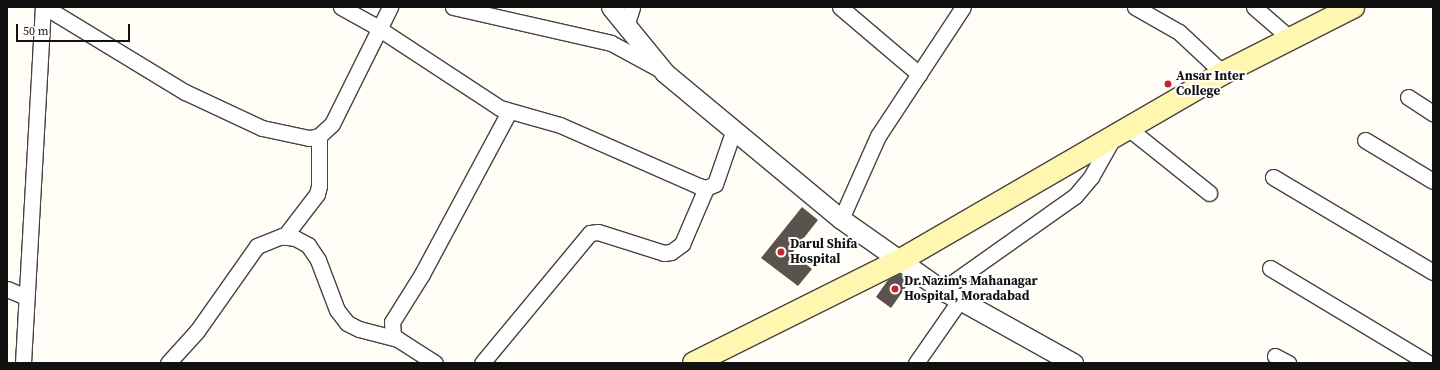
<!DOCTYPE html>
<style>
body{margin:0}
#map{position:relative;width:1440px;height:370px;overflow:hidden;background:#fffdf5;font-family:"Source Serif 4",serif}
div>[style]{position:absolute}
.building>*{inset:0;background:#5a524d}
.roads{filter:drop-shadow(1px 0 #444) drop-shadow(-1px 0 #444) drop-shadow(0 1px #444) drop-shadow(0 -1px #444)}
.minor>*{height:15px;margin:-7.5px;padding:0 7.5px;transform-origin:7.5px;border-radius:7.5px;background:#fff}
.tertiary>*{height:19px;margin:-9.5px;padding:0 9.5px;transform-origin:9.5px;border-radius:9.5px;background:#fff}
.secondary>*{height:22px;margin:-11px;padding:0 11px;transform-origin:11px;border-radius:11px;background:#fff6b0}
.dots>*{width:11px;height:11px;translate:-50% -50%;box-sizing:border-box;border:2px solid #fff;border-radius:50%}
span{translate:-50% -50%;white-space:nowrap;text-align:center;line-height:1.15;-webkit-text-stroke:4px #fff;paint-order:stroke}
.poi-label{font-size:13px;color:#111;font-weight:700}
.left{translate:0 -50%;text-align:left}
.frame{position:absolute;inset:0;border:8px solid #111;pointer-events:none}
.scale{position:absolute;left:16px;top:24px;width:114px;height:18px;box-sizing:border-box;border:2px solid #111;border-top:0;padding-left:5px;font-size:12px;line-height:14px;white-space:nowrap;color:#111;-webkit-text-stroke:3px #fff;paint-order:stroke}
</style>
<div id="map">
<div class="building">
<div style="clip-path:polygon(802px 207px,818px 220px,792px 253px,812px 269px,798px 286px,761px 258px)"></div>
<div style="clip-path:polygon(900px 274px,910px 281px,891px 308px,876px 297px,888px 280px)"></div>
</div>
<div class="roads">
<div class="minor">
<div style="left:45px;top:7px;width:164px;rotate:31.3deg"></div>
<div style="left:185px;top:92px;width:85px;rotate:25.1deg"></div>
<div style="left:262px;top:128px;width:48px;rotate:12deg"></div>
<div style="left:309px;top:138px;width:10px;rotate:-11deg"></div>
<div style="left:319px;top:136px;width:18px;rotate:-43deg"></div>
<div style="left:332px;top:124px;width:131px;rotate:-63.6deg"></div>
<div style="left:341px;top:7px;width:39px;rotate:29deg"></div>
<div style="left:375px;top:26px;width:149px;rotate:33.3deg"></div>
<div style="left:500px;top:108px;width:62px;rotate:15.8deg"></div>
<div style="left:560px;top:125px;width:152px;rotate:23.7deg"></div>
<div style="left:699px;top:186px;width:7px;rotate:16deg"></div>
<div style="left:706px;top:188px;width:10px;rotate:-24deg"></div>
<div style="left:715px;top:184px;width:58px;rotate:-70.9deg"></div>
<div style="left:453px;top:7px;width:162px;rotate:12.8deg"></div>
<div style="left:611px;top:43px;width:57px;rotate:28.4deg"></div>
<div style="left:840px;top:7px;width:104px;rotate:40.3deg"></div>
<div style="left:1135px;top:7px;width:51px;rotate:29.6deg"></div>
<div style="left:1179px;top:32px;width:60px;rotate:43deg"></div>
<div style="left:1254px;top:7px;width:49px;rotate:40.9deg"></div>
<div style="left:626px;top:26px;width:20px;rotate:-72deg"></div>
<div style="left:1408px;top:97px;width:30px;rotate:33deg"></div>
<div style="left:1128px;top:128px;width:104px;rotate:38.7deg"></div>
<div style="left:1365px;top:140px;width:79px;rotate:31.1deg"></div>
<div style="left:1273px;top:177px;width:186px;rotate:30.7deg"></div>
<div style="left:841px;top:219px;width:91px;rotate:-66deg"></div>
<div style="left:878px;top:136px;width:154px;rotate:-56.6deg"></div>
<div style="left:284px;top:237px;width:54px;rotate:-52.5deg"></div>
<div style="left:317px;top:194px;width:8px;rotate:-76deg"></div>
<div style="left:319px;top:186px;width:50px;rotate:-90deg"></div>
<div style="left:1270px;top:268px;width:184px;rotate:31deg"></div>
<div style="left:7px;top:289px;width:21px;rotate:23deg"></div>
<div style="left:942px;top:290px;width:163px;rotate:-35.3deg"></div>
<div style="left:1075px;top:196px;width:25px;rotate:-50deg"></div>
<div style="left:1091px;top:177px;width:45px;rotate:-60.6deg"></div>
<div style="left:1275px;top:356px;width:15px;rotate:28deg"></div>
<div style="left:23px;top:363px;width:357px;rotate:-86.8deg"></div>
<div style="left:168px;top:363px;width:43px;rotate:-47.8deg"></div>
<div style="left:197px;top:331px;width:104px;rotate:-54.8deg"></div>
<div style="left:257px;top:246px;width:27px;rotate:-22deg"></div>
<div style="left:282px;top:236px;width:13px;rotate:9deg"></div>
<div style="left:295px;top:238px;width:15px;rotate:28deg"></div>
<div style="left:308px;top:245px;width:18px;rotate:56deg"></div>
<div style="left:318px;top:260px;width:53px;rotate:69.2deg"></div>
<div style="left:337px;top:310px;width:16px;rotate:52deg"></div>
<div style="left:347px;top:323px;width:13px;rotate:27deg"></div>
<div style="left:359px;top:329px;width:40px;rotate:14.4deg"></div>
<div style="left:435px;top:363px;width:50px;rotate:-147.3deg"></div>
<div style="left:393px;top:336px;width:14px;rotate:-94deg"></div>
<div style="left:392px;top:322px;width:57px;rotate:-58deg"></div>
<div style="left:422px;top:274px;width:184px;rotate:-61.8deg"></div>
<div style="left:482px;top:363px;width:169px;rotate:-50.3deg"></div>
<div style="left:590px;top:233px;width:8px;rotate:-7deg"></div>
<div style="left:598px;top:232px;width:69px;rotate:17.7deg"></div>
<div style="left:664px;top:253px;width:7px;rotate:-8deg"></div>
<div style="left:671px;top:252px;width:14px;rotate:-36deg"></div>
<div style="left:682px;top:244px;width:61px;rotate:-66.8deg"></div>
<div style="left:916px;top:363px;width:77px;rotate:-55.1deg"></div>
</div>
<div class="tertiary">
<div style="left:611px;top:7px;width:85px;rotate:50.7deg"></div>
<div style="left:665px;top:73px;width:229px;rotate:39.7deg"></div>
<div style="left:841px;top:219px;width:123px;rotate:35.1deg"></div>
<div style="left:942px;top:290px;width:150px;rotate:29.1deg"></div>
</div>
<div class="secondary">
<div style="left:694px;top:363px;width:229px;rotate:-26.5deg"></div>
<div style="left:899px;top:261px;width:375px;rotate:-30.1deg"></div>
<div style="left:1223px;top:73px;width:146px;rotate:-26.9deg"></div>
</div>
</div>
<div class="dots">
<div style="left:1168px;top:84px;background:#c4262e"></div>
<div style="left:781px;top:252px;background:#c4262e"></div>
<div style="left:895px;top:289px;background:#c4262e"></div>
</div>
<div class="poi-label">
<span class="left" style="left:1176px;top:84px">Ansar Inter<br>College</span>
<span class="left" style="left:790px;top:252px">Darul Shifa<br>Hospital</span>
<span class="left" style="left:904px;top:289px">Dr.Nazim's Mahanagar<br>Hospital, Moradabad</span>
</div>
<div class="frame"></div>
<div class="scale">50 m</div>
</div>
